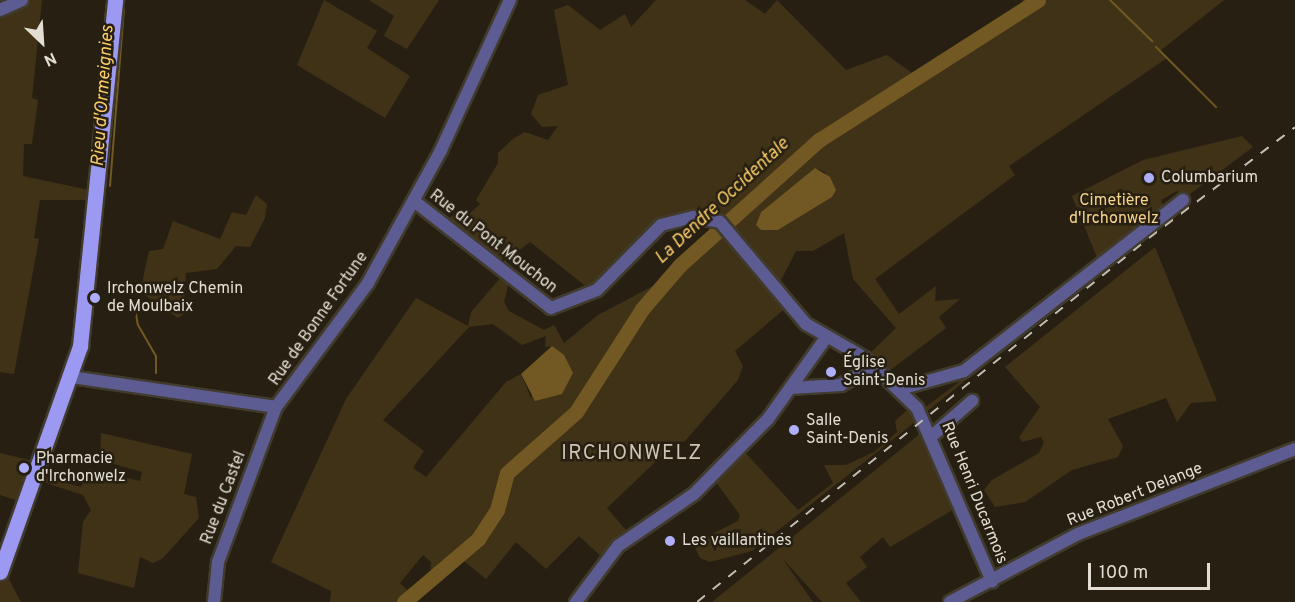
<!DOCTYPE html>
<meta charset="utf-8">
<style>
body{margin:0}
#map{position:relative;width:1295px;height:602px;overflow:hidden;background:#272012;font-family:Overpass,sans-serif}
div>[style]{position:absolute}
.green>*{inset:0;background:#403216}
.water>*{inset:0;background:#725924}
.stream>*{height:2px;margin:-1px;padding:0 1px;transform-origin:1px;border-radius:1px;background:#725924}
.river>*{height:15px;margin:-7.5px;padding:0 7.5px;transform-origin:7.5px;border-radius:7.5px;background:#725924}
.roads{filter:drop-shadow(2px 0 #413b2d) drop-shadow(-2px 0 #413b2d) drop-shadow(0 2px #413b2d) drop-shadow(0 -2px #413b2d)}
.minor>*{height:12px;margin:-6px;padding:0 6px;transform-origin:6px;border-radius:6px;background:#5d5c92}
.major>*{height:15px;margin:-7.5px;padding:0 7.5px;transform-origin:7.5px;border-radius:7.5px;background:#9c99f3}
.rail>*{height:2px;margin-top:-1px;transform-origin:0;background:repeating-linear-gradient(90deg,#c2beb3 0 10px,transparent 0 20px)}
.dots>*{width:16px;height:16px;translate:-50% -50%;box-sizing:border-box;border:3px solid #272012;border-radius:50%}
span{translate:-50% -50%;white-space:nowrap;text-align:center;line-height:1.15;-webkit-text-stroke:5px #272012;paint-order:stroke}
.poi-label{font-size:16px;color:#e2ded4}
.left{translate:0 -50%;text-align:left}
.park-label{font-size:16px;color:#f6d38d}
.street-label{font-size:16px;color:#e2ded4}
.water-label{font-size:18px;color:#facc69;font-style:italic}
.quarter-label{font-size:20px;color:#cec4b2;letter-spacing:1.5px}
.north{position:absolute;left:12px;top:12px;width:60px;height:60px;-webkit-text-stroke:4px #272012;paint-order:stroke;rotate:155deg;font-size:16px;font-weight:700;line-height:24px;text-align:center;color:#e2ded4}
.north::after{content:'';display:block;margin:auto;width:21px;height:27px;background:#e2ded4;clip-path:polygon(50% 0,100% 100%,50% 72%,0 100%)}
.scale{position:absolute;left:1088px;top:563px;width:122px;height:27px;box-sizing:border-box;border:3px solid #e2ded4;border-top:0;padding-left:8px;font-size:18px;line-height:21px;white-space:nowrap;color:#e2ded4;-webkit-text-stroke:4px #272012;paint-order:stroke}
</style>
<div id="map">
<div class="green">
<div style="clip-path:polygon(27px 0,42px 0,32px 98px,38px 100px,32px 144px,24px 144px,23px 176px,89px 190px,89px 200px,40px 200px,34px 238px,39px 239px,14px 374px,0 372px,0 13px)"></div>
<div style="clip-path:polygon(324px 0,377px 31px,367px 48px,410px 76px,385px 118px,297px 65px)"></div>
<div style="clip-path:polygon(369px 0,439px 0,407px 49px,384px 36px,394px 16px)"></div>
<div style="clip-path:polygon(evenodd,656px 0,745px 0,765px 14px,777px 0,846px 70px,887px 55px,919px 78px,1015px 17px,1023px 0,1224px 0,1160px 51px,1167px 58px,1009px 166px,1015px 175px,875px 279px,899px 314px,936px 286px,935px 301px,960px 299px,939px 317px,946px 328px,885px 374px,865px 358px,896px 328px,853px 279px,844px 233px,813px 251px,796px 251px,779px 284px,788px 306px,735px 351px,743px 366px,738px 380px,685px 441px,673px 445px,607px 508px,632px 537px,605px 560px,579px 536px,546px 569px,516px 542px,486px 579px,458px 556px,430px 579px,431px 562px,423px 555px,400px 583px,411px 594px,404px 602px,330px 602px,331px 591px,271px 562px,346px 399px,416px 298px,468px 326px,471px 312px,502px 276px,509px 282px,504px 302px,509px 311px,544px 330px,554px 325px,564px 343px,598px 315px,670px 277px,724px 226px,677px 219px,593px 292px,530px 242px,499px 266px,446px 220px,457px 213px,467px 216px,480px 204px,476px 200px,498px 163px,498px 153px,513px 139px,525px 132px,548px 140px,558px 126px,542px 127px,531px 114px,538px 95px,568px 85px,554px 10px,568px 5px,600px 30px,625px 14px,631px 27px,656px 0,815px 168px,825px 172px,825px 201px,778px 230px,761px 230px,756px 225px,761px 212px,815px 168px,656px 0,493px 324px,522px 345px,546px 336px,545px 347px,552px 346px,531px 398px,521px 374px,506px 382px,426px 477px,413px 468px,424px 451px,383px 420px,469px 327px,493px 324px)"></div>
<div style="clip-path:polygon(1242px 136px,1253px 147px,1186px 197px,1177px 191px,1161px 200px,1165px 210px,1098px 260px,1072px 196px,1143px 160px)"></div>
<div style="clip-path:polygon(256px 195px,267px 204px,265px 218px,250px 247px,236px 246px,217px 269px,186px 273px,184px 314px,178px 318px,140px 292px,149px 251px,163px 249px,173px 221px,220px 239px,232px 212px,246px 215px)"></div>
<div style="clip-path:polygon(1155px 247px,1217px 401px,1191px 403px,1177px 422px,1166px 398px,1108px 419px,1123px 446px,1118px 457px,1072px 470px,1025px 502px,995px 507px,984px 490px,992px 480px,1039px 453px,1044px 442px,1041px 437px,1022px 442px,1019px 437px,1040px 407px,1005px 367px)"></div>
<div style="clip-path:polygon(1121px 255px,925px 413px,923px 409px,959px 382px,956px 376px)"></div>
<div style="clip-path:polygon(914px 404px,920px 418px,752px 551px,710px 562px,700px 558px,695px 548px,698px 541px,738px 521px,740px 515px,712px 477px,741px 448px,798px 510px,833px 483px,824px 465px,846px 465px,874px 452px,897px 432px,895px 421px)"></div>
<div style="clip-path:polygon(926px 429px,961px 505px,890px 547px,883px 537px,860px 557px,867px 567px,846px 583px,861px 602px,822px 602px,782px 558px,813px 602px,712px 602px)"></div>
<div style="clip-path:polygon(101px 433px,192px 454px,184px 494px,196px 497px,199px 518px,162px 559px,153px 563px,140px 557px,134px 588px,78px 573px,83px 522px,91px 510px,83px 495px,40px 481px,42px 476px,81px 487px,89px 469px,140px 481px,142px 472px,100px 460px)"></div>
<div style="clip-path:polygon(0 453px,42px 463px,28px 504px,0 495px)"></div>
<div style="clip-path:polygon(6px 574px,21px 602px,0 602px,0 581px)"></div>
</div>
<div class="water">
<div style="clip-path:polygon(815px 168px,830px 177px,836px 190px,832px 197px,778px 230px,761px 230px,756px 225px,761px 212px)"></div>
<div style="clip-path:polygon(552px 346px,564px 355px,573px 373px,562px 394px,535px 401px,521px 374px)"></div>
</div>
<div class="stream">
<div style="left:1110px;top:0;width:59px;rotate:44.3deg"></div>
<div style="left:1156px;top:47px;width:85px;rotate:45deg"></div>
<div style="left:110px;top:186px;width:178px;rotate:-85.5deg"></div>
<div style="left:134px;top:301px;width:24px;rotate:81deg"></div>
<div style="left:138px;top:325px;width:36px;rotate:60deg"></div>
<div style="left:156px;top:356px;width:17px;rotate:90deg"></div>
</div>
<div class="river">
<div style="left:404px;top:602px;width:97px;rotate:-40.4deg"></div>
<div style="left:478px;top:539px;width:35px;rotate:-57deg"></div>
<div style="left:497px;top:510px;width:38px;rotate:-75deg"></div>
<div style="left:507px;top:473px;width:92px;rotate:-41.5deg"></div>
<div style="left:576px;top:412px;width:122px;rotate:-57.3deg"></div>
<div style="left:642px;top:309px;width:58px;rotate:-49.2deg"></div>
<div style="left:680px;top:265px;width:187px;rotate:-42deg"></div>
<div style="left:819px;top:140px;width:260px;rotate:-32.6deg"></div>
</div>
<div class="roads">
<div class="minor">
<div style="left:0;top:10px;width:24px;rotate:-24deg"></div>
<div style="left:414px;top:201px;width:174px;rotate:38deg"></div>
<div style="left:551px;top:308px;width:49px;rotate:-21.4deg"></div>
<div style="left:597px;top:290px;width:91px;rotate:-45.4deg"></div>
<div style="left:661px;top:225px;width:34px;rotate:-14deg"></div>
<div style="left:694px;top:217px;width:26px;rotate:11deg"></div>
<div style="left:720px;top:222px;width:133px;rotate:49.9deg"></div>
<div style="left:806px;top:324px;width:68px;rotate:30deg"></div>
<div style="left:865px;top:358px;width:72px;rotate:43.9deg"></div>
<div style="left:917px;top:408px;width:189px;rotate:66.6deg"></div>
<div style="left:71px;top:377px;width:207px;rotate:8.3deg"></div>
<div style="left:276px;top:407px;width:154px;rotate:-53.4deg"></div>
<div style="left:368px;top:283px;width:152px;rotate:-61.2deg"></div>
<div style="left:441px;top:150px;width:165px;rotate:-65.3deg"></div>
<div style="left:791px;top:388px;width:50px;rotate:-3.4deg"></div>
<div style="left:841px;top:385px;width:38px;rotate:-30deg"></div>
<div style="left:900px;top:389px;width:66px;rotate:-15.7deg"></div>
<div style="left:964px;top:371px;width:278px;rotate:-38deg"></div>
<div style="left:933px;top:435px;width:52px;rotate:-41.1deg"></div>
<div style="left:214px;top:602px;width:40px;rotate:-84.3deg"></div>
<div style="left:218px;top:562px;width:165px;rotate:-69.5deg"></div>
<div style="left:576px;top:602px;width:70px;rotate:-53.1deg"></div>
<div style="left:618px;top:546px;width:92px;rotate:-34.4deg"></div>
<div style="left:694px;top:494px;width:105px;rotate:-45.4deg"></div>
<div style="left:768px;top:419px;width:98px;rotate:-54.5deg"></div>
<div style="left:950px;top:602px;width:145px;rotate:-28deg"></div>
<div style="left:1078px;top:534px;width:233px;rotate:-21.4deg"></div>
</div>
<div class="major">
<div style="left:0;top:572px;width:240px;rotate:-70.5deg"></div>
<div style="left:80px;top:346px;width:348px;rotate:-84.2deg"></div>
</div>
</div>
<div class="rail">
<div style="left:697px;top:602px;width:580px;rotate:-38.84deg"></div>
<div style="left:1149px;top:238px;width:183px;rotate:-37.2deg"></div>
</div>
<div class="dots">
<div style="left:1149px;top:178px;background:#afaefa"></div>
<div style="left:95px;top:298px;background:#afaefa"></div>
<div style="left:831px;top:372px;background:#afaefa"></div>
<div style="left:794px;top:430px;background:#afaefa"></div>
<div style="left:24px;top:468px;background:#afaefa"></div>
<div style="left:670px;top:541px;background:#afaefa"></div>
</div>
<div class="poi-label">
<span class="left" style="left:1161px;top:178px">Columbarium</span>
<span class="left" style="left:107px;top:298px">Irchonwelz Chemin<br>de Moulbaix</span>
<span class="left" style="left:843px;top:372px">Église<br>Saint-Denis</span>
<span class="left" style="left:806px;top:430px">Salle<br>Saint-Denis</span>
<span class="left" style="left:36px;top:468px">Pharmacie<br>d'Irchonwelz</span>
<span class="left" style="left:682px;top:541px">Les vaillantines</span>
</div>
<div class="park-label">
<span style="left:1114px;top:210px">Cimetière<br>d'Irchonwelz</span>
</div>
<div class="street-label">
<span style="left:493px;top:242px;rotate:38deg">Rue du Pont Mouchon</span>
<span style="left:319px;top:319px;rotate:-55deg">Rue de Bonne Fortune</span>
<span style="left:974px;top:493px;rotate:68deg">Rue Henri Ducarmois</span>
<span style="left:1135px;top:495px;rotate:-22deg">Rue Robert Delange</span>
<span style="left:224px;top:498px;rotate:-69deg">Rue du Castel</span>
</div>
<div class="water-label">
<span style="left:104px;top:96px;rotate:-86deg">Rieu d'Ormeignies</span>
<span style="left:723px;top:202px;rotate:-43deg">La Dendre Occidentale</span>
</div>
<div class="quarter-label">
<span style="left:632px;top:454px">IRCHONWELZ</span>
</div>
<div class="north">N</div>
<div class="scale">100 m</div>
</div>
